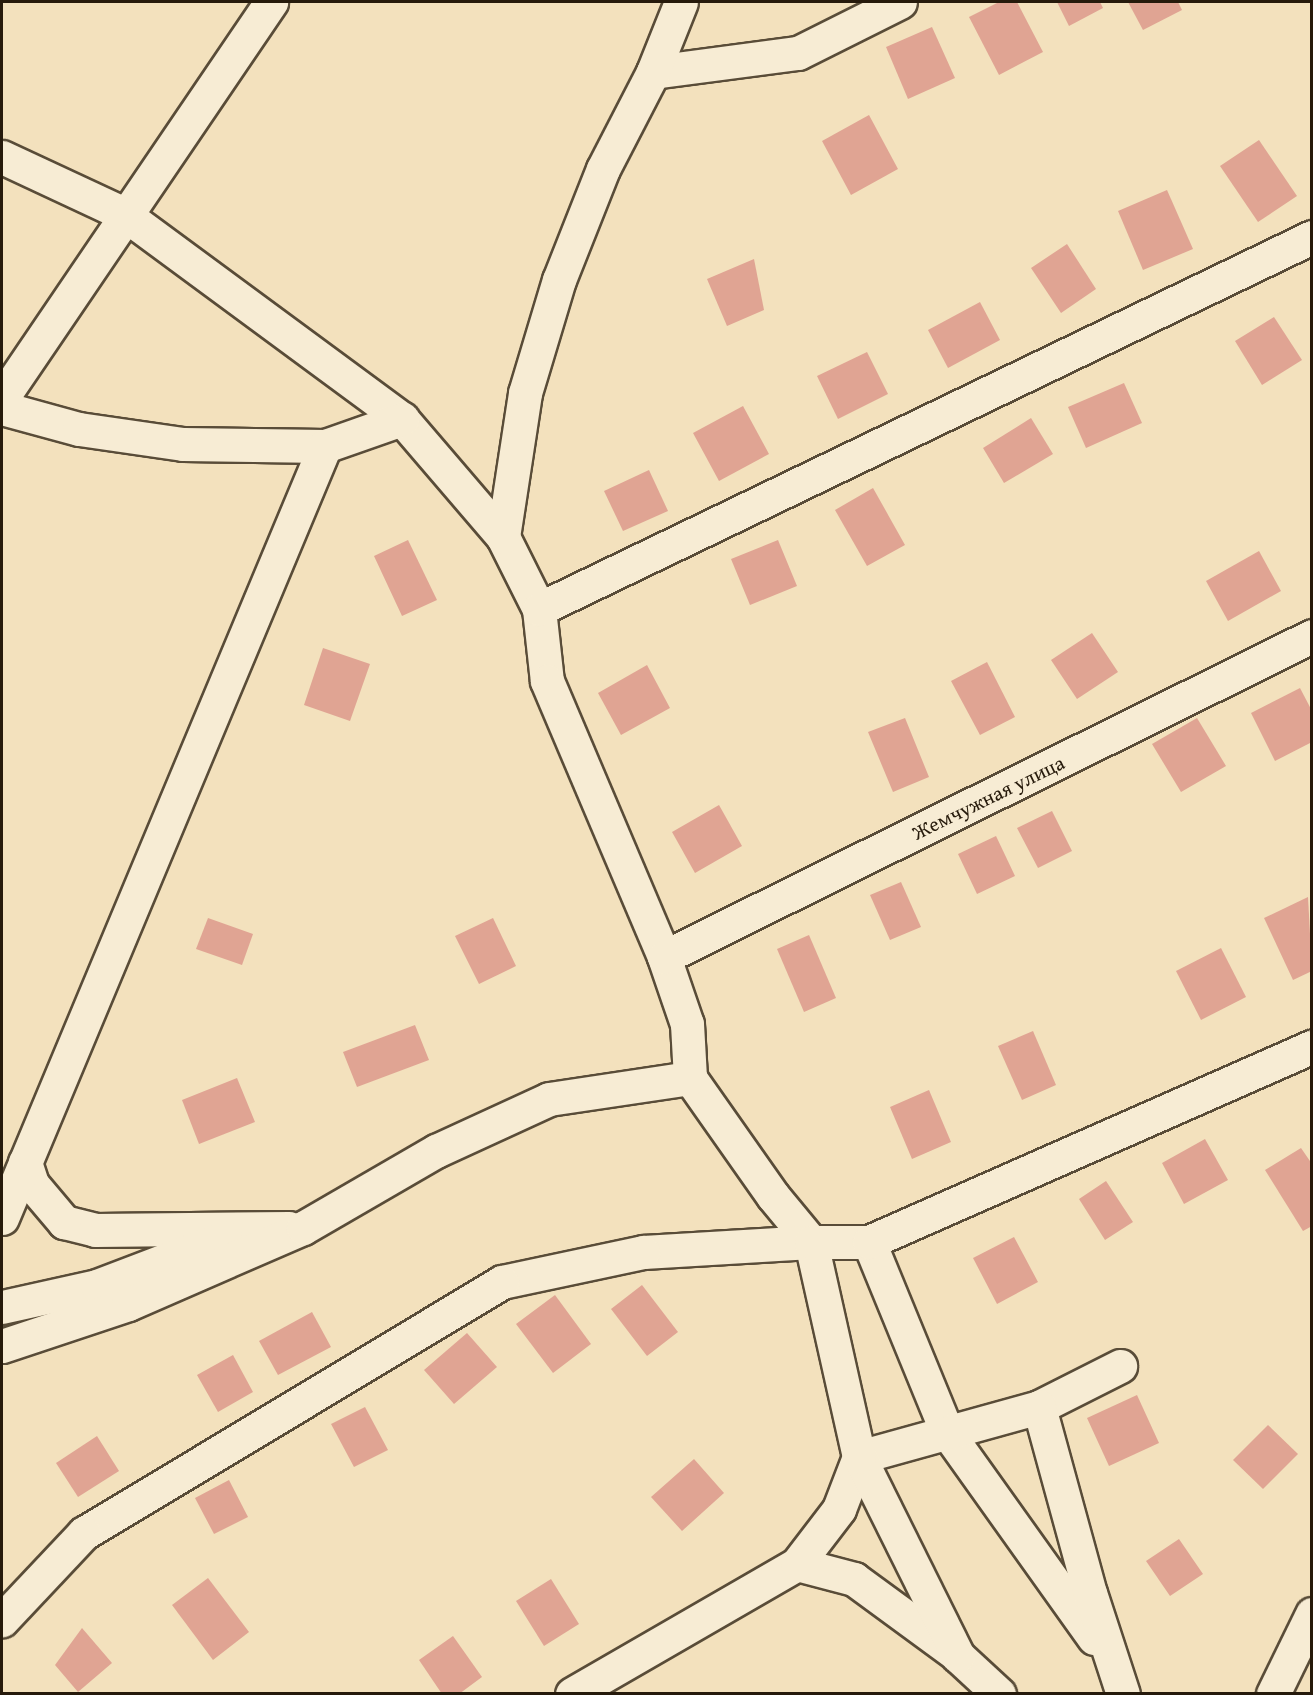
<!DOCTYPE html>
<meta charset="utf-8">
<style>
body{margin:0}
#map{position:relative;width:1313px;height:1695px;overflow:hidden;background:#f3e1bd;font-family:"Gentium Book Plus",serif}
div>[style]{position:absolute}
.building>*{inset:0;background:#e0a493}
.roads{filter:drop-shadow(2px 0 #594c38) drop-shadow(-2px 0 #594c38) drop-shadow(0 2px #594c38) drop-shadow(0 -2px #594c38)}
.minor>*{height:33px;margin:-16.5px;padding:0 16.5px;transform-origin:16.5px;border-radius:16.5px;background:#f7ecd4}
span{translate:-50% -50%;white-space:nowrap;text-align:center;line-height:1.15;-webkit-text-stroke:5px #f7ecd4;paint-order:stroke}
.street-label{font-size:20px;color:#261a0b}
.frame{position:absolute;inset:0;border:3px solid #261a0b;pointer-events:none}
</style>
<div id="map">
<div class="building">
<div style="clip-path:polygon(999px 2px,1017px 2px,1043px 52px,999px 75px,969px 17px)"></div>
<div style="clip-path:polygon(1057px 2px,1100px 2px,1103px 8px,1069px 26px)"></div>
<div style="clip-path:polygon(1128px 2px,1178px 2px,1182px 10px,1143px 30px)"></div>
<div style="clip-path:polygon(932px 27px,955px 78px,908px 99px,886px 47px)"></div>
<div style="clip-path:polygon(869px 115px,898px 169px,851px 195px,822px 141px)"></div>
<div style="clip-path:polygon(1259px 140px,1297px 196px,1258px 222px,1220px 166px)"></div>
<div style="clip-path:polygon(1167px 190px,1193px 249px,1143px 270px,1118px 211px)"></div>
<div style="clip-path:polygon(1067px 244px,1096px 289px,1061px 313px,1031px 268px)"></div>
<div style="clip-path:polygon(754px 259px,764px 310px,727px 326px,707px 279px)"></div>
<div style="clip-path:polygon(980px 302px,1000px 340px,948px 368px,928px 330px)"></div>
<div style="clip-path:polygon(1274px 317px,1302px 360px,1262px 385px,1235px 341px)"></div>
<div style="clip-path:polygon(867px 352px,888px 394px,838px 419px,817px 376px)"></div>
<div style="clip-path:polygon(1124px 383px,1142px 423px,1086px 448px,1068px 407px)"></div>
<div style="clip-path:polygon(743px 406px,769px 454px,719px 481px,693px 433px)"></div>
<div style="clip-path:polygon(1031px 418px,1053px 454px,1004px 483px,983px 448px)"></div>
<div style="clip-path:polygon(649px 470px,668px 511px,623px 531px,604px 491px)"></div>
<div style="clip-path:polygon(873px 488px,905px 545px,867px 566px,835px 510px)"></div>
<div style="clip-path:polygon(408px 540px,437px 600px,402px 616px,374px 556px)"></div>
<div style="clip-path:polygon(778px 540px,797px 586px,750px 605px,731px 559px)"></div>
<div style="clip-path:polygon(1259px 551px,1281px 591px,1228px 621px,1206px 581px)"></div>
<div style="clip-path:polygon(1092px 633px,1118px 672px,1077px 699px,1051px 660px)"></div>
<div style="clip-path:polygon(323px 648px,370px 664px,350px 721px,304px 705px)"></div>
<div style="clip-path:polygon(987px 662px,1015px 717px,980px 735px,951px 681px)"></div>
<div style="clip-path:polygon(647px 665px,670px 708px,621px 735px,598px 693px)"></div>
<div style="clip-path:polygon(1300px 688px,1312px 711px,1312px 742px,1275px 761px,1251px 713px)"></div>
<div style="clip-path:polygon(905px 718px,929px 777px,893px 792px,868px 732px)"></div>
<div style="clip-path:polygon(1197px 718px,1226px 766px,1181px 792px,1152px 744px)"></div>
<div style="clip-path:polygon(719px 805px,742px 846px,695px 873px,672px 832px)"></div>
<div style="clip-path:polygon(1052px 811px,1072px 851px,1038px 868px,1017px 828px)"></div>
<div style="clip-path:polygon(996px 836px,1015px 876px,977px 894px,958px 854px)"></div>
<div style="clip-path:polygon(901px 882px,921px 927px,890px 940px,870px 895px)"></div>
<div style="clip-path:polygon(1308px 897px,1312px 971px,1293px 980px,1264px 918px)"></div>
<div style="clip-path:polygon(208px 918px,253px 934px,242px 965px,196px 949px)"></div>
<div style="clip-path:polygon(493px 918px,516px 966px,479px 984px,455px 936px)"></div>
<div style="clip-path:polygon(809px 935px,836px 998px,804px 1012px,777px 949px)"></div>
<div style="clip-path:polygon(1221px 948px,1246px 997px,1201px 1020px,1176px 971px)"></div>
<div style="clip-path:polygon(415px 1025px,429px 1060px,357px 1087px,343px 1052px)"></div>
<div style="clip-path:polygon(1033px 1031px,1056px 1085px,1022px 1100px,998px 1046px)"></div>
<div style="clip-path:polygon(237px 1078px,255px 1122px,199px 1144px,182px 1100px)"></div>
<div style="clip-path:polygon(929px 1090px,951px 1142px,912px 1159px,890px 1107px)"></div>
<div style="clip-path:polygon(1205px 1139px,1228px 1180px,1184px 1204px,1162px 1163px)"></div>
<div style="clip-path:polygon(1301px 1148px,1312px 1164px,1312px 1226px,1303px 1231px,1265px 1170px)"></div>
<div style="clip-path:polygon(1106px 1181px,1133px 1222px,1105px 1240px,1079px 1199px)"></div>
<div style="clip-path:polygon(1014px 1237px,1038px 1282px,997px 1304px,973px 1258px)"></div>
<div style="clip-path:polygon(642px 1285px,678px 1332px,647px 1356px,611px 1309px)"></div>
<div style="clip-path:polygon(555px 1295px,591px 1344px,553px 1373px,516px 1324px)"></div>
<div style="clip-path:polygon(312px 1312px,331px 1347px,278px 1375px,259px 1341px)"></div>
<div style="clip-path:polygon(467px 1333px,497px 1367px,454px 1404px,424px 1370px)"></div>
<div style="clip-path:polygon(233px 1355px,253px 1392px,218px 1412px,197px 1375px)"></div>
<div style="clip-path:polygon(1137px 1395px,1159px 1443px,1109px 1466px,1087px 1418px)"></div>
<div style="clip-path:polygon(365px 1407px,388px 1450px,354px 1467px,331px 1424px)"></div>
<div style="clip-path:polygon(1268px 1425px,1298px 1454px,1263px 1489px,1233px 1460px)"></div>
<div style="clip-path:polygon(97px 1436px,119px 1471px,78px 1497px,56px 1463px)"></div>
<div style="clip-path:polygon(694px 1459px,724px 1493px,682px 1531px,651px 1497px)"></div>
<div style="clip-path:polygon(229px 1480px,248px 1517px,214px 1534px,195px 1498px)"></div>
<div style="clip-path:polygon(1179px 1539px,1203px 1574px,1170px 1596px,1146px 1561px)"></div>
<div style="clip-path:polygon(208px 1578px,249px 1632px,213px 1660px,172px 1605px)"></div>
<div style="clip-path:polygon(551px 1579px,579px 1624px,544px 1646px,516px 1601px)"></div>
<div style="clip-path:polygon(82px 1628px,112px 1663px,78px 1692px,55px 1665px)"></div>
<div style="clip-path:polygon(453px 1636px,482px 1677px,459px 1694px,442px 1694px,419px 1660px)"></div>
</div>
<div class="roads">
<div class="minor">
<div style="left:653px;top:72px;width:146px;rotate:-7.5deg"></div>
<div style="left:798px;top:53px;width:114px;rotate:-26.6deg"></div>
<div style="left:2px;top:157px;width:135px;rotate:25deg"></div>
<div style="left:124px;top:214px;width:345px;rotate:36.4deg"></div>
<div style="left:402px;top:419px;width:155px;rotate:49.4deg"></div>
<div style="left:503px;top:537px;width:80px;rotate:63.4deg"></div>
<div style="left:539px;top:609px;width:72px;rotate:83.7deg"></div>
<div style="left:547px;top:681px;width:300px;rotate:67deg"></div>
<div style="left:664px;top:957px;width:71px;rotate:71.1deg"></div>
<div style="left:687px;top:1024px;width:54px;rotate:86.8deg"></div>
<div style="left:690px;top:1078px;width:144px;rotate:54.9deg"></div>
<div style="left:773px;top:1196px;width:60px;rotate:50.4deg"></div>
<div style="left:811px;top:1242px;width:168px;rotate:176.6deg"></div>
<div style="left:643px;top:1252px;width:144px;rotate:168deg"></div>
<div style="left:502px;top:1282px;width:488px;rotate:149deg"></div>
<div style="left:84px;top:1533px;width:120px;rotate:133.3deg"></div>
<div style="left:2px;top:398px;width:479px;rotate:-55.8deg"></div>
<div style="left:2px;top:408px;width:80px;rotate:15.3deg"></div>
<div style="left:79px;top:429px;width:105px;rotate:8.2deg"></div>
<div style="left:183px;top:444px;width:142px;rotate:0.8deg"></div>
<div style="left:325px;top:446px;width:82px;rotate:-19.3deg"></div>
<div style="left:503px;top:537px;width:146px;rotate:-81.3deg"></div>
<div style="left:525px;top:393px;width:118px;rotate:-73.3deg"></div>
<div style="left:559px;top:280px;width:119px;rotate:-68.4deg"></div>
<div style="left:603px;top:169px;width:109px;rotate:-62.7deg"></div>
<div style="left:653px;top:72px;width:75px;rotate:-68.2deg"></div>
<div style="left:539px;top:609px;width:858px;rotate:-25.7deg"></div>
<div style="left:664px;top:957px;width:723px;rotate:-26.35deg"></div>
<div style="left:25px;top:1162px;width:23px;rotate:72deg"></div>
<div style="left:32px;top:1184px;width:50px;rotate:49.9deg"></div>
<div style="left:64px;top:1222px;width:32px;rotate:14deg"></div>
<div style="left:95px;top:1230px;width:194px;rotate:-0.6deg"></div>
<div style="left:2px;top:1218px;width:837px;rotate:-67.3deg"></div>
<div style="left:869px;top:1242px;width:205px;rotate:67.7deg"></div>
<div style="left:947px;top:1432px;width:253px;rotate:54.5deg"></div>
<div style="left:2px;top:1307px;width:97px;rotate:-12.5deg"></div>
<div style="left:97px;top:1286px;width:137px;rotate:-20.9deg"></div>
<div style="left:2px;top:1346px;width:133px;rotate:-18.4deg"></div>
<div style="left:128px;top:1304px;width:191px;rotate:-23.5deg"></div>
<div style="left:303px;top:1228px;width:154px;rotate:-30.1deg"></div>
<div style="left:436px;top:1151px;width:124px;rotate:-24.7deg"></div>
<div style="left:549px;top:1099px;width:143px;rotate:-8.5deg"></div>
<div style="left:1039px;top:1407px;width:91px;rotate:-26.8deg"></div>
<div style="left:797px;top:1564px;width:59px;rotate:14.7deg"></div>
<div style="left:854px;top:1579px;width:125px;rotate:36.2deg"></div>
<div style="left:572px;top:1694px;width:260px;rotate:-30deg"></div>
<div style="left:797px;top:1564px;width:69px;rotate:-52.6deg"></div>
<div style="left:839px;top:1509px;width:56px;rotate:-69deg"></div>
<div style="left:859px;top:1457px;width:187px;rotate:-15.5deg"></div>
<div style="left:1039px;top:1407px;width:193px;rotate:74.7deg"></div>
<div style="left:1090px;top:1593px;width:106px;rotate:71.9deg"></div>
<div style="left:999px;top:1694px;width:56px;rotate:-137.2deg"></div>
<div style="left:958px;top:1656px;width:222px;rotate:-116.4deg"></div>
<div style="left:859px;top:1457px;width:220px;rotate:-102.6deg"></div>
<div style="left:811px;top:1242px;width:58px"></div>
<div style="left:869px;top:1242px;width:484px;rotate:-23.8deg"></div>
<div style="left:1273px;top:1694px;width:89px;rotate:-64deg"></div>
</div>
</div>
<div class="street-label">
<span style="left:988px;top:797px;rotate:-26deg">Жемчужная улица</span>
</div>
<div class="frame"></div>
</div>
